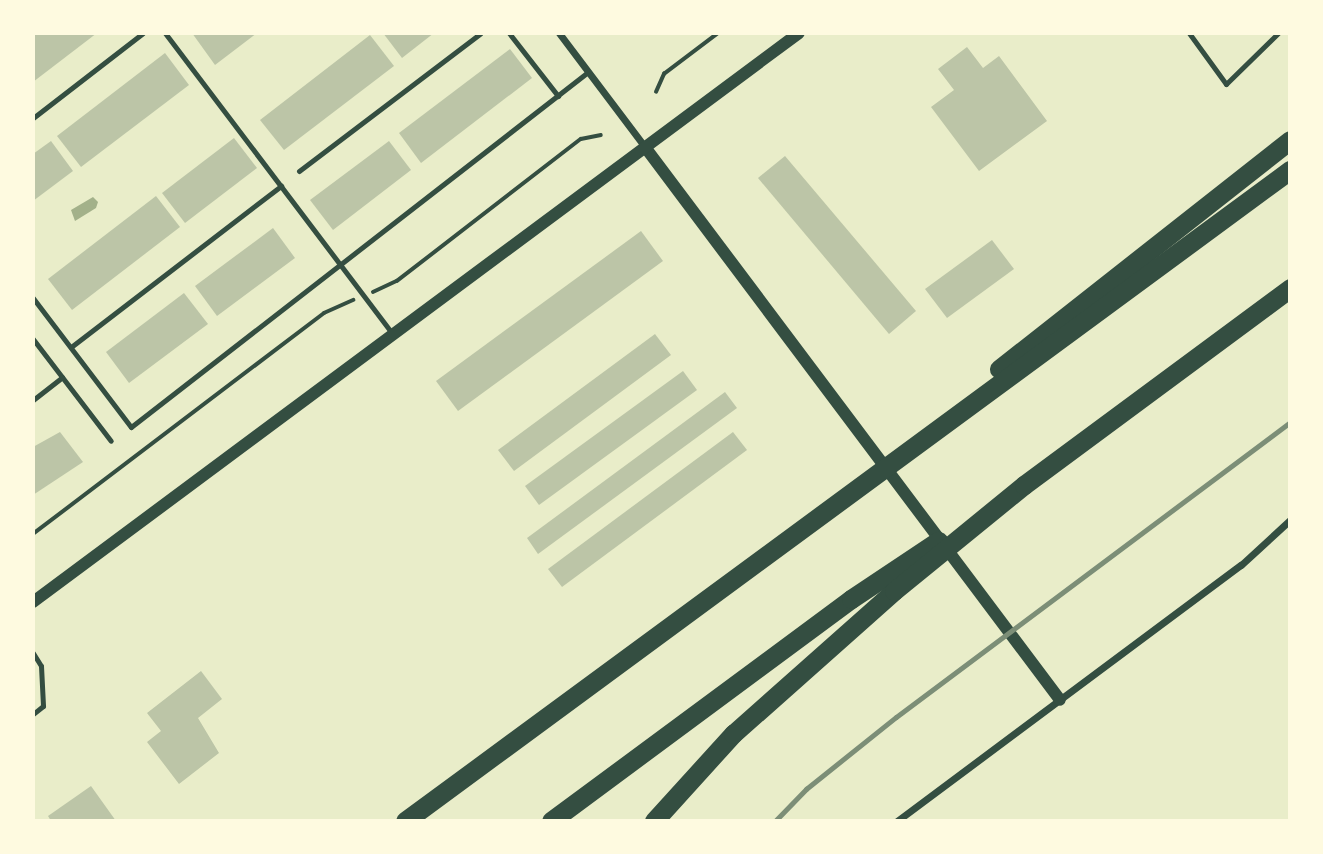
<!DOCTYPE html>
<style>
body{margin:0}
#map{position:relative;width:1323px;height:854px;overflow:hidden;background:#e9edc9;font-family:"Crimson Pro",serif}
div>[style]{position:absolute}
.water>*{inset:0;background:#a3b18a}
.building>*{inset:0;background:#bcc5a7}
.path>*{height:3.5px;margin:-1.75px;padding:0 1.75px;transform-origin:1.75px;border-radius:1.75px;background:#344e41}
.service>*{height:5px;margin:-2.5px;padding:0 2.5px;transform-origin:2.5px;border-radius:2.5px;background:#344e41}
.minor>*{height:7px;margin:-3.5px;padding:0 3.5px;transform-origin:3.5px;border-radius:3.5px;background:#344e41}
.tertiary>*{height:12px;margin:-6px;padding:0 6px;transform-origin:6px;border-radius:6px;background:#344e41}
.motorway>*{height:19px;margin:-9.5px;padding:0 9.5px;transform-origin:9.5px;border-radius:9.5px;background:#344e41}
.rail>*{height:5px;margin:-2.5px;padding:0 2.5px;transform-origin:2.5px;border-radius:2.5px;background:#7c8e77}
span{translate:-50% -50%;white-space:nowrap;text-align:center;line-height:1.15;-webkit-text-stroke:7px #fefae0;paint-order:stroke}
.frame{position:absolute;inset:0;border:35px solid #fefae0;pointer-events:none}
</style>
<div id="map">
<div class="water">
<div style="clip-path:polygon(93px 197px,98px 202px,96px 208px,75px 221px,71px 210px)"></div>
</div>
<div class="building">
<div style="clip-path:polygon(33px 33px,97px 33px,33px 82px)"></div>
<div style="clip-path:polygon(192px 33px,257px 33px,215px 65px)"></div>
<div style="clip-path:polygon(383px 33px,434px 33px,402px 58px)"></div>
<div style="clip-path:polygon(370px 35px,394px 66px,284px 150px,260px 120px)"></div>
<div style="clip-path:polygon(967px 47px,983px 68px,999px 56px,1047px 121px,979px 171px,931px 107px,954px 90px,938px 69px)"></div>
<div style="clip-path:polygon(510px 49px,532px 78px,421px 163px,399px 133px)"></div>
<div style="clip-path:polygon(165px 53px,189px 85px,81px 167px,57px 136px)"></div>
<div style="clip-path:polygon(234px 138px,257px 168px,185px 223px,162px 193px)"></div>
<div style="clip-path:polygon(51px 141px,73px 171px,33px 201px,33px 154px)"></div>
<div style="clip-path:polygon(389px 141px,411px 170px,333px 230px,310px 200px)"></div>
<div style="clip-path:polygon(785px 156px,916px 311px,889px 334px,758px 178px)"></div>
<div style="clip-path:polygon(156px 196px,180px 227px,72px 310px,48px 279px)"></div>
<div style="clip-path:polygon(273px 228px,295px 258px,217px 316px,195px 286px)"></div>
<div style="clip-path:polygon(641px 231px,663px 261px,458px 411px,436px 381px)"></div>
<div style="clip-path:polygon(992px 240px,1014px 269px,947px 318px,925px 289px)"></div>
<div style="clip-path:polygon(184px 293px,208px 324px,129px 383px,106px 352px)"></div>
<div style="clip-path:polygon(655px 334px,671px 355px,514px 471px,498px 450px)"></div>
<div style="clip-path:polygon(683px 371px,697px 390px,539px 505px,525px 486px)"></div>
<div style="clip-path:polygon(725px 392px,737px 408px,538px 554px,527px 538px)"></div>
<div style="clip-path:polygon(60px 432px,83px 462px,33px 495px,33px 447px)"></div>
<div style="clip-path:polygon(733px 432px,747px 450px,562px 587px,548px 569px)"></div>
<div style="clip-path:polygon(201px 671px,222px 699px,198px 718px,219px 753px,179px 784px,147px 742px,161px 731px,147px 713px)"></div>
<div style="clip-path:polygon(91px 786px,116px 821px,51px 821px,48px 816px)"></div>
</div>
<div class="path">
<div style="left:656px;top:92px;width:20px;rotate:-66deg"></div>
<div style="left:664px;top:74px;width:68px;rotate:-37.2deg"></div>
<div style="left:373px;top:292px;width:26px;rotate:-25deg"></div>
<div style="left:397px;top:281px;width:232px;rotate:-37.7deg"></div>
<div style="left:581px;top:139px;width:20px;rotate:-11deg"></div>
<div style="left:33px;top:534px;width:365px;rotate:-37.2deg"></div>
<div style="left:324px;top:313px;width:32px;rotate:-24deg"></div>
</div>
<div class="service">
<div style="left:165px;top:33px;width:378px;rotate:52.9deg"></div>
<div style="left:509px;top:33px;width:80px;rotate:52.1deg"></div>
<div style="left:1189px;top:33px;width:63px;rotate:54deg"></div>
<div style="left:1226px;top:84px;width:73px;rotate:-44.4deg"></div>
<div style="left:33px;top:118px;width:139px;rotate:-37.7deg"></div>
<div style="left:299px;top:171px;width:228px;rotate:-37.2deg"></div>
<div style="left:33px;top:298px;width:162px;rotate:52.8deg"></div>
<div style="left:131px;top:427px;width:579px;rotate:-37.84deg"></div>
<div style="left:33px;top:339px;width:128px;rotate:52.6deg"></div>
<div style="left:71px;top:347px;width:265px;rotate:-37.5deg"></div>
<div style="left:33px;top:400px;width:37px;rotate:-38deg"></div>
<div style="left:33px;top:653px;width:15px;rotate:58deg"></div>
<div style="left:41px;top:666px;width:40px;rotate:87.1deg"></div>
<div style="left:43px;top:706px;width:13px;rotate:141deg"></div>
</div>
<div class="minor">
<div style="left:559px;top:33px;width:143px;rotate:53deg"></div>
<div style="left:897px;top:821px;width:429px;rotate:-36.7deg"></div>
<div style="left:1241px;top:565px;width:67px;rotate:-42.6deg"></div>
</div>
<div class="tertiary">
<div style="left:645px;top:147px;width:691px;rotate:53.11deg"></div>
<div style="left:33px;top:602px;width:954px;rotate:-36.61deg"></div>
</div>
<div class="motorway">
<div style="left:999px;top:369px;width:370px;rotate:-38.2deg"></div>
<div style="left:405px;top:821px;width:1099px;rotate:-36.34deg"></div>
<div style="left:551px;top:821px;width:373px;rotate:-36.5deg"></div>
<div style="left:851px;top:599px;width:105px;rotate:-33.7deg"></div>
<div style="left:654px;top:821px;width:118px;rotate:-47.8deg"></div>
<div style="left:733px;top:734px;width:215px;rotate:-41.6deg"></div>
<div style="left:894px;top:591px;width:168px;rotate:-39.2deg"></div>
<div style="left:1024px;top:485px;width:331px;rotate:-36.5deg"></div>
</div>
<div class="rail">
<div style="left:775px;top:821px;width:45px;rotate:-45.9deg"></div>
<div style="left:806px;top:789px;width:115px;rotate:-38.7deg"></div>
<div style="left:896px;top:717px;width:492px;rotate:-36.8deg"></div>
</div>
<div class="frame"></div>
</div>
